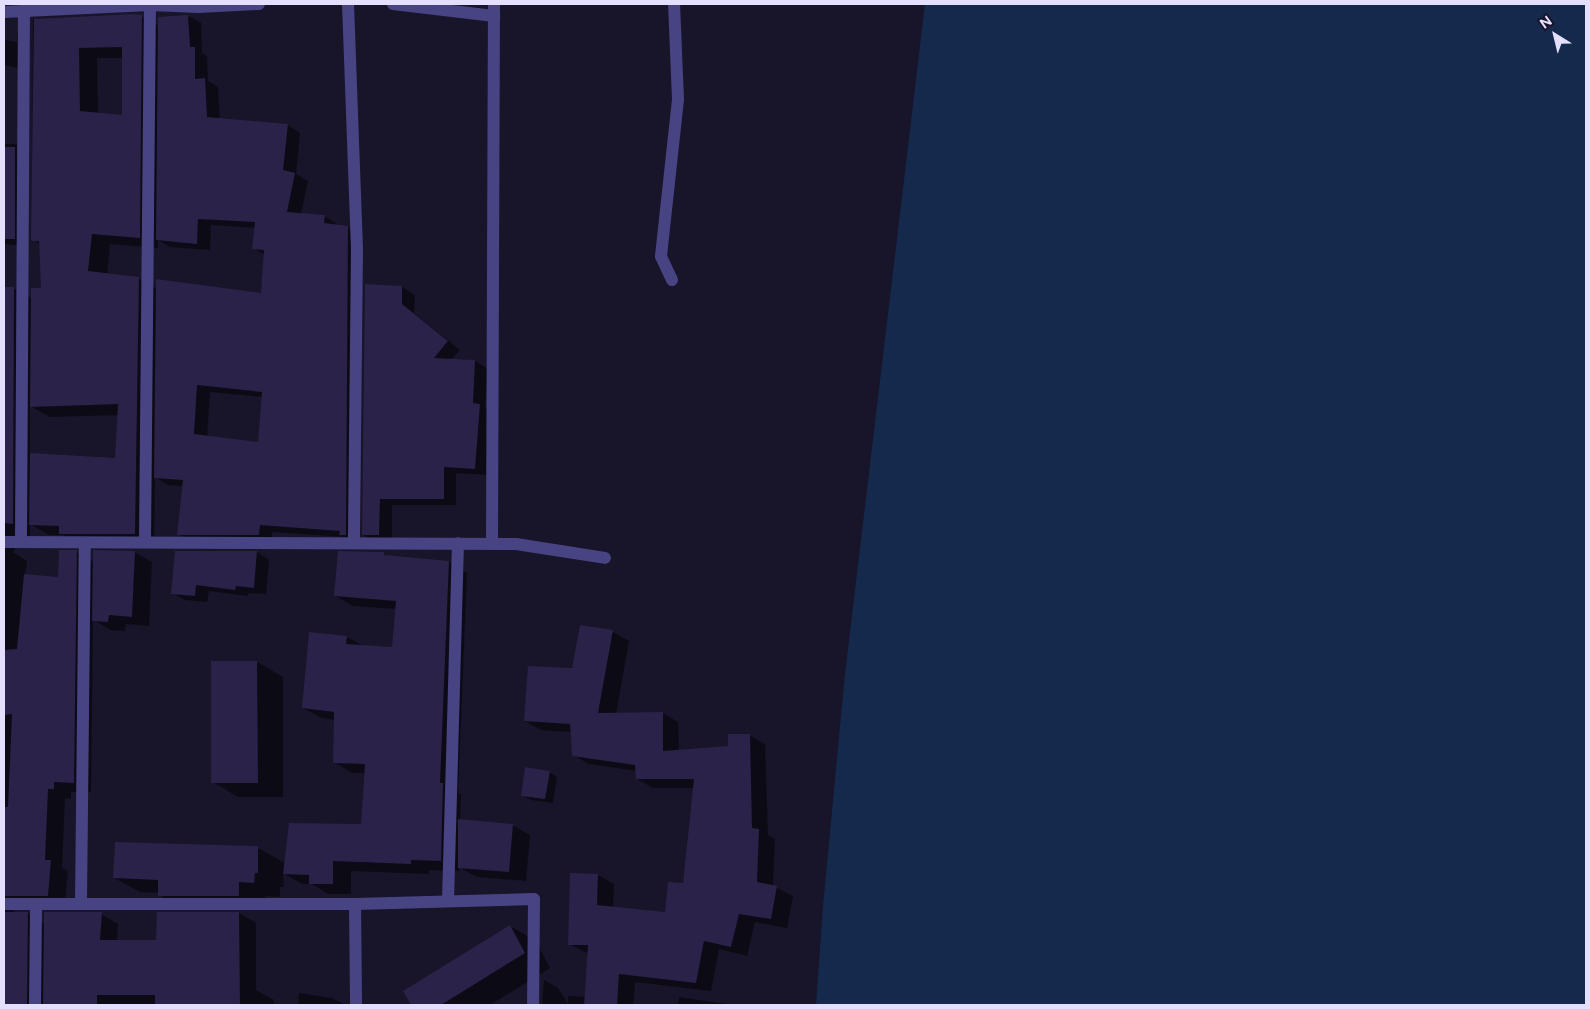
<!DOCTYPE html>
<style>
body{margin:0}
#map{position:relative;width:1590px;height:1009px;overflow:hidden;background:#181429;font-family:Figtree,sans-serif}
div>[style]{position:absolute}
.water>*{inset:0;background:#15294c}
.shadow>*{inset:0;background:#0007}
.building>*{inset:0;background:#2a2248}
.street>*{height:12px;margin:-6px;padding:0 6px;transform-origin:6px;border-radius:6px;background:#484483}
span{translate:-50% -50%;white-space:nowrap;text-align:center;line-height:1.15;-webkit-text-stroke:4px #181429;paint-order:stroke}
.frame{position:absolute;inset:0;border:5px solid #e3dffc;pointer-events:none}
.north{position:absolute;left:1530px;top:10px;width:50px;height:50px;-webkit-text-stroke:4px #181429;paint-order:stroke;rotate:324deg;font-size:14px;font-weight:700;line-height:20px;text-align:center;color:#e3dffc}
.north::after{content:'';display:block;margin:auto;width:18px;height:22px;background:#e3dffc;clip-path:polygon(50% 0,100% 100%,50% 72%,0 100%)}
</style>
<div id="map">
<div class="water">
<div style="clip-path:polygon(925px 4px,1586px 4px,1586px 1005px,816px 1005px,823px 906px,845px 674px)"></div>
</div>
<div class="shadow">
<div style="clip-path:polygon(evenodd,141px 16px,159px 26px,188px 16px,201px 23px,202px 53px,207px 56px,208px 81px,218px 87px,220px 120px,288px 125px,300px 133px,296px 174px,308px 181px,301px 214px,324px 216px,337px 224px,337px 226px,348px 227px,361px 235px,354px 542px,345px 537px,272px 532px,272px 542px,191px 541px,178px 534px,183px 486px,168px 485px,155px 477px,154px 544px,79px 544px,64px 535px,49px 535px,30px 524px,30px 536px,18px 544px,13px 552px,27px 561px,25px 575px,60px 579px,76px 552px,94px 562px,134px 552px,152px 562px,149px 626px,126px 624px,125px 631px,111px 630px,93px 620px,91px 792px,71px 792px,71px 799px,65px 798px,62px 868px,68px 871px,65px 905px,17px 907px,13px 913px,27px 913px,45px 924px,101px 914px,118px 924px,117px 941px,157px 941px,158px 913px,239px 913px,256px 923px,256px 990px,274px 1000px,274px 1005px,4px 1005px,4px 289px,14px 289px,32px 299px,42px 290px,40px 245px,32px 238px,33px 20px,141px 16px,97px 58px,123px 58px,123px 116px,98px 114px,97px 58px,141px 16px,211px 225px,255px 228px,253px 248px,265px 255px,262px 294px,157px 289px,139px 279px,107px 275px,110px 244px,158px 248px,158px 240px,170px 247px,210px 250px,211px 225px,141px 16px,210px 392px,263px 397px,259px 443px,207px 437px,210px 392px,141px 16px,30px 406px,50px 417px,119px 415px,116px 459px,30px 455px,30px 406px)"></div>
<div style="clip-path:polygon(17px 33px,24px 37px,24px 69px,4px 65px,4px 40px,17px 42px)"></div>
<div style="clip-path:polygon(4px 144px,15px 144px,29px 152px,28px 246px,4px 244px)"></div>
<div style="clip-path:polygon(366px 286px,402px 287px,415px 295px,414px 313px,460px 350px,451px 360px,475px 361px,488px 369px,485px 408px,493px 412px,488px 475px,456px 473px,456px 505px,392px 505px,392px 542px,376px 542px,363px 535px)"></div>
<div style="clip-path:polygon(257px 552px,269px 560px,266px 594px,248px 593px,248px 596px,209px 591px,207px 602px,185px 600px,172px 593px)"></div>
<div style="clip-path:polygon(384px 554px,389px 557px,449px 562px,467px 573px,458px 793px,461px 794px,460px 821px,512px 825px,530px 835px,526px 881px,477px 877px,459px 867px,459px 871px,429px 870px,429px 874px,351px 871px,351px 894px,328px 894px,312px 884px,302px 884px,283px 873px,284px 887px,280px 887px,280px 897px,265px 896px,265px 910px,184px 910px,159px 895px,159px 893px,140px 892px,114px 878px,258px 848px,285px 863px,362px 825px,366px 773px,352px 773px,334px 762px,335px 720px,322px 718px,303px 708px,347px 637px,363px 646px,393px 649px,397px 609px,353px 606px,335px 596px)"></div>
<div style="clip-path:polygon(581px 626px,613px 632px,629px 641px,616px 714px,662px 713px,678px 722px,679px 751px,729px 747px,749px 735px,765px 744px,768px 835px,775px 839px,773px 886px,793px 896px,787px 928px,755px 922px,747px 956px,719px 949px,711px 991px,635px 982px,633px 1005px,542px 1005px,544px 980px,558px 988px,568px 1004px,568px 996px,586px 997px,589px 954px,569px 944px,571px 874px,598px 875px,614px 884px,613px 908px,666px 914px,684px 885px,694px 788px,653px 788px,637px 779px,637px 771px,589px 764px,573px 755px,572px 732px,541px 730px,525px 721px,573px 670px)"></div>
<div style="clip-path:polygon(212px 662px,257px 662px,283px 677px,283px 797px,238px 797px,213px 782px)"></div>
<div style="clip-path:polygon(549px 772px,557px 777px,553px 803px,531px 800px,522px 795px)"></div>
<div style="clip-path:polygon(510px 926px,536px 941px,550px 968px,490px 1005px,413px 1005px,404px 991px)"></div>
<div style="clip-path:polygon(299px 993px,332px 998px,346px 1005px,298px 1005px)"></div>
<div style="clip-path:polygon(679px 997px,733px 1005px,678px 1005px)"></div>
</div>
<div class="building">
<div style="clip-path:polygon(evenodd,134px 14px,142px 15px,140px 238px,92px 234px,88px 271px,139px 277px,135px 534px,59px 534px,59px 526px,29px 525px,30px 453px,115px 458px,118px 404px,30px 407px,31px 288px,41px 288px,39px 241px,32px 241px,31px 239px,34px 19px,134px 14px,122px 47px,122px 115px,80px 111px,79px 48px,122px 47px)"></div>
<div style="clip-path:polygon(evenodd,186px 15px,188px 15px,190px 47px,195px 47px,195px 79px,205px 78px,207px 117px,288px 124px,283px 170px,295px 173px,287px 212px,325px 215px,324px 223px,348px 226px,346px 535px,339px 535px,340px 531px,260px 525px,259px 535px,177px 535px,183px 480px,154px 478px,156px 279px,261px 293px,264px 250px,252px 249px,255px 222px,198px 219px,197px 244px,156px 240px,158px 17px,186px 15px,197px 385px,262px 392px,258px 442px,194px 434px,197px 385px)"></div>
<div style="clip-path:polygon(4px 147px,15px 147px,15px 239px,4px 239px)"></div>
<div style="clip-path:polygon(365px 284px,402px 286px,402px 304px,448px 341px,434px 358px,475px 360px,473px 403px,480px 404px,475px 469px,444px 467px,444px 499px,380px 499px,379px 535px,362px 535px)"></div>
<div style="clip-path:polygon(4px 287px,14px 287px,13px 524px,4px 523px)"></div>
<div style="clip-path:polygon(59px 550px,77px 550px,74px 783px,54px 782px,54px 789px,48px 789px,45px 860px,51px 860px,48px 896px,4px 896px,4px 807px,8px 807px,12px 714px,4px 715px,4px 650px,17px 649px,24px 574px,58px 577px)"></div>
<div style="clip-path:polygon(93px 550px,135px 551px,132px 617px,109px 615px,108px 622px,92px 621px)"></div>
<div style="clip-path:polygon(175px 551px,257px 551px,254px 588px,236px 586px,235px 590px,196px 585px,195px 596px,171px 594px)"></div>
<div style="clip-path:polygon(338px 551px,379px 552px,384px 552px,384px 555px,449px 561px,440px 783px,443px 783px,441px 861px,411px 860px,411px 864px,333px 861px,333px 884px,309px 884px,309px 875px,283px 874px,289px 823px,361px 824px,365px 764px,333px 763px,334px 712px,302px 708px,309px 632px,347px 636px,346px 644px,392px 647px,396px 601px,334px 596px)"></div>
<div style="clip-path:polygon(580px 625px,613px 630px,598px 713px,663px 712px,663px 751px,728px 746px,728px 734px,750px 734px,752px 828px,759px 829px,757px 882px,777px 886px,771px 919px,739px 914px,731px 947px,704px 941px,696px 983px,619px 974px,617px 1005px,584px 1005px,588px 945px,568px 945px,570px 873px,598px 874px,597px 905px,665px 912px,668px 882px,683px 883px,694px 779px,636px 779px,635px 765px,572px 756px,570px 724px,524px 721px,528px 666px,572px 668px)"></div>
<div style="clip-path:polygon(211px 661px,257px 661px,258px 783px,211px 783px)"></div>
<div style="clip-path:polygon(525px 767px,550px 771px,545px 799px,521px 796px)"></div>
<div style="clip-path:polygon(458px 819px,513px 824px,509px 872px,458px 868px)"></div>
<div style="clip-path:polygon(115px 842px,258px 846px,258px 873px,255px 873px,254px 883px,239px 882px,239px 896px,158px 896px,158px 880px,113px 878px)"></div>
<div style="clip-path:polygon(4px 912px,28px 912px,27px 1005px,4px 1005px)"></div>
<div style="clip-path:polygon(44px 912px,102px 912px,100px 940px,156px 940px,157px 912px,239px 912px,240px 1005px,155px 1005px,155px 995px,97px 995px,97px 1005px,43px 1005px)"></div>
<div style="clip-path:polygon(510px 925px,525px 953px,441px 1005px,411px 1005px,403px 991px)"></div>
</div>
<div class="street">
<div style="left:348px;top:4px;width:244px;rotate:87.9deg"></div>
<div style="left:357px;top:248px;width:294px;rotate:90.6deg"></div>
<div style="left:393px;top:4px;width:102px;rotate:6.8deg"></div>
<div style="left:4px;top:12px;width:146px;rotate:-2.7deg"></div>
<div style="left:150px;top:5px;width:49px;rotate:2.3deg"></div>
<div style="left:199px;top:7px;width:60px;rotate:-2.9deg"></div>
<div style="left:672px;top:280px;width:26px;rotate:-115deg"></div>
<div style="left:661px;top:256px;width:158px;rotate:-83.8deg"></div>
<div style="left:678px;top:99px;width:95px;rotate:-92.4deg"></div>
<div style="left:145px;top:541px;width:536px;rotate:-89.47deg"></div>
<div style="left:4px;top:542px;width:512px;rotate:0.22deg"></div>
<div style="left:516px;top:544px;width:90px;rotate:8.9deg"></div>
<div style="left:21px;top:542px;width:532px;rotate:-89.68deg"></div>
<div style="left:492px;top:544px;width:540px;rotate:-89.79deg"></div>
<div style="left:448px;top:901px;width:358px;rotate:-88.4deg"></div>
<div style="left:4px;top:904px;width:351px"></div>
<div style="left:355px;top:904px;width:179px;rotate:-1.6deg"></div>
<div style="left:534px;top:899px;width:106px;rotate:90.5deg"></div>
<div style="left:81px;top:904px;width:361px;rotate:-89.4deg"></div>
<div style="left:355px;top:904px;width:101px;rotate:89.4deg"></div>
<div style="left:35px;top:1005px;width:100px;rotate:-89.4deg"></div>
</div>
<div class="frame"></div>
<div class="north">N</div>
</div>
